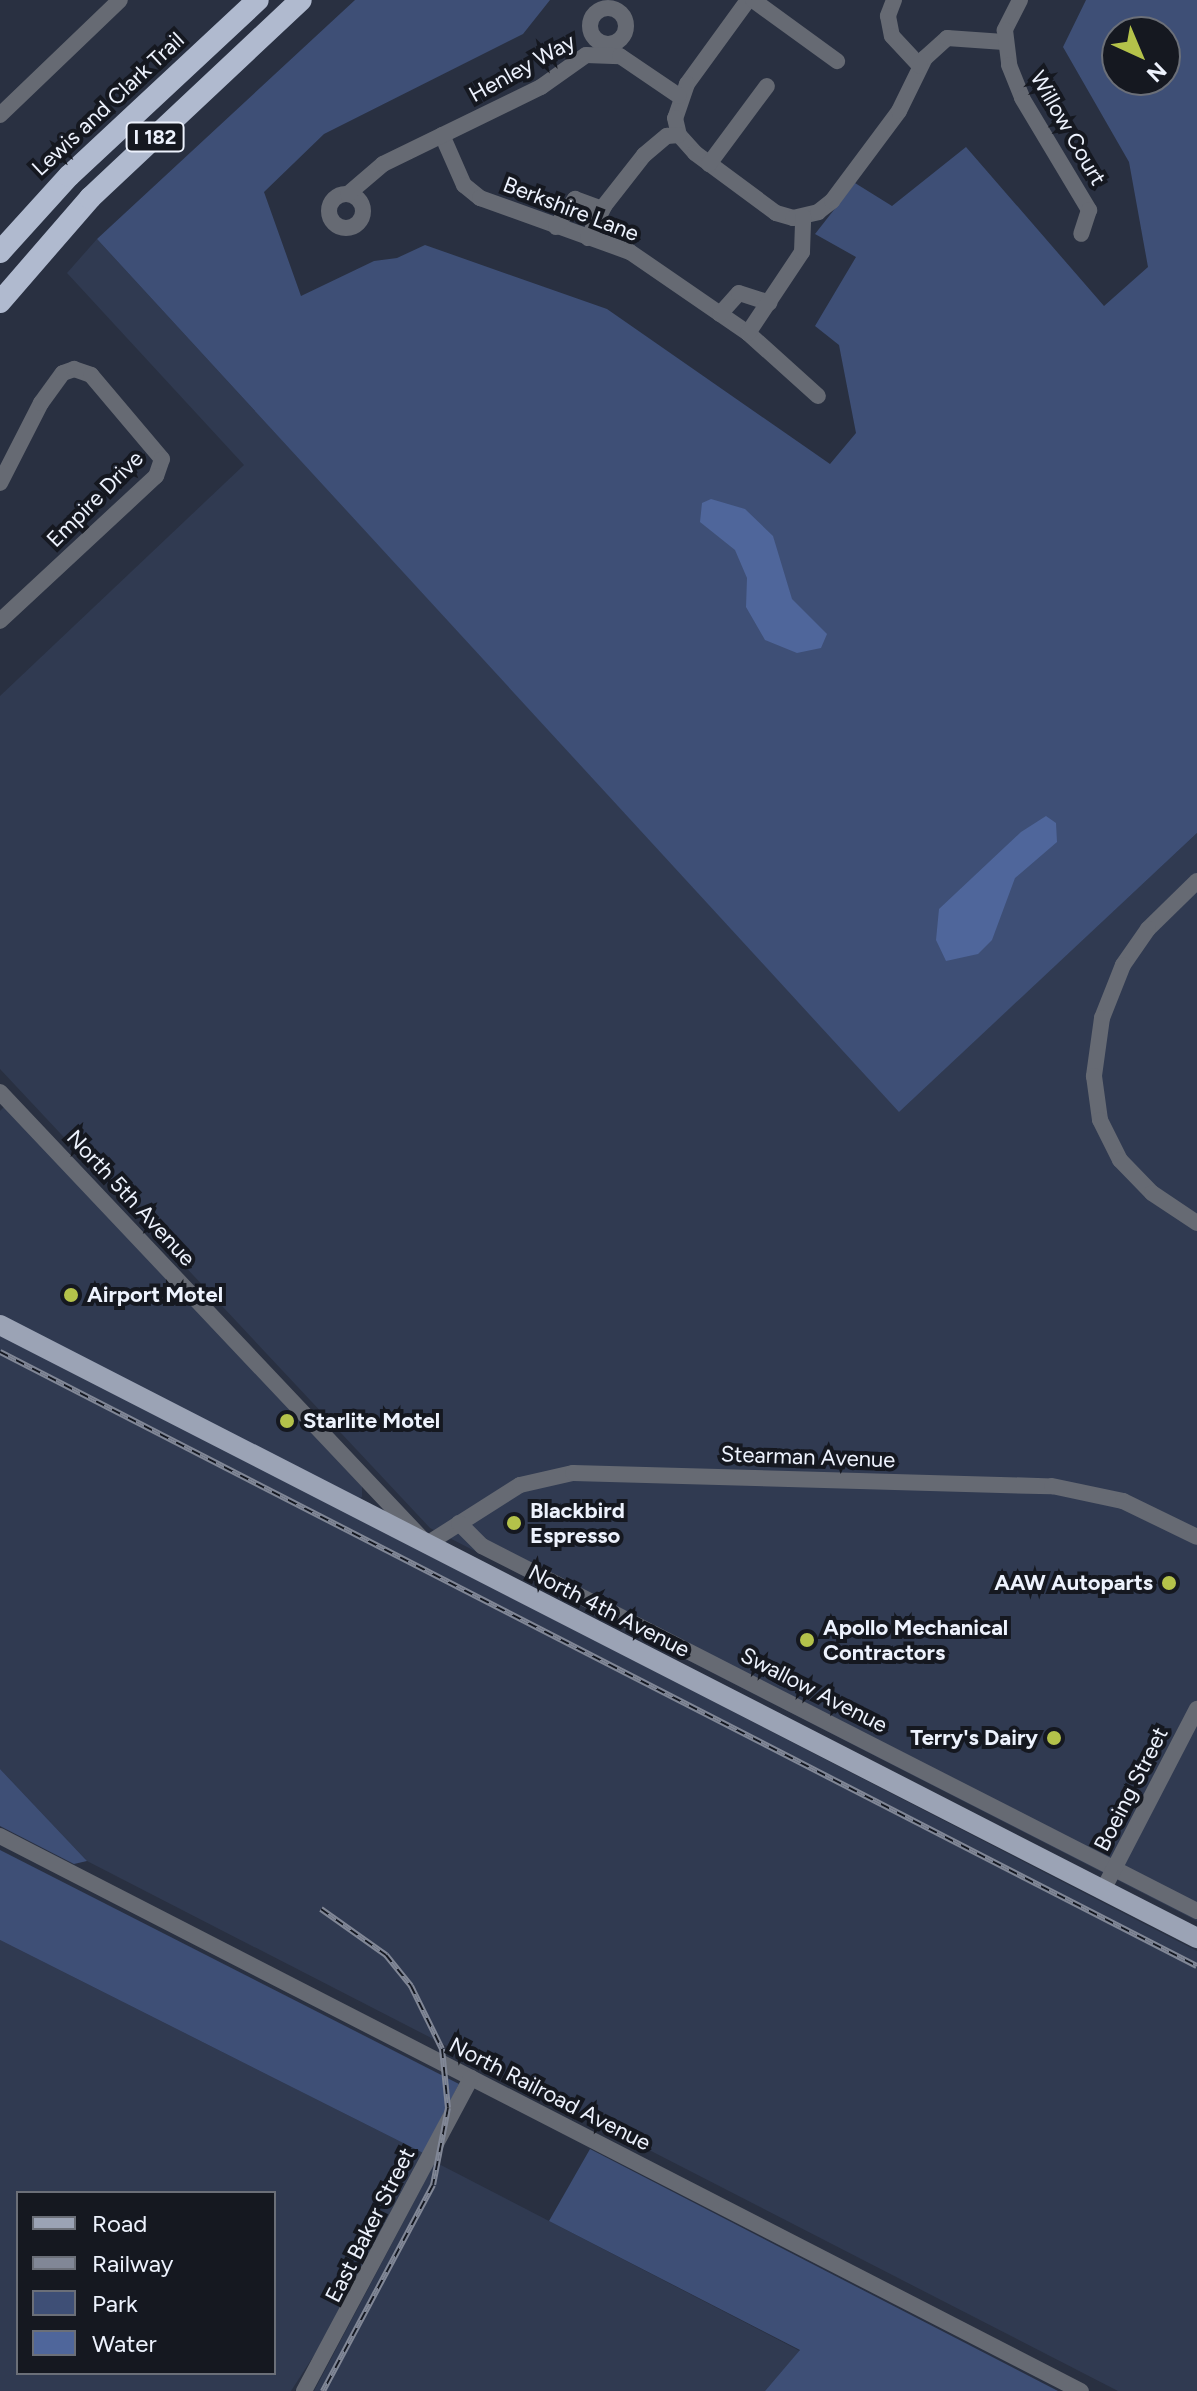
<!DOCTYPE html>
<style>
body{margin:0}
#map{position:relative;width:1197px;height:2391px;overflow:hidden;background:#293041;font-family:Figtree,sans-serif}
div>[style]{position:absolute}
.built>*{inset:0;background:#303a51}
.green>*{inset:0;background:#3e4f76}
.water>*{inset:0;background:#4f669b}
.minor>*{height:16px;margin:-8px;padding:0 8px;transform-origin:8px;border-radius:8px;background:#666a73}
.minor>.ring{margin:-8px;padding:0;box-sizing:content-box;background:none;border:16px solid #666a73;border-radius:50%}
.major>*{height:20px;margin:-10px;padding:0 10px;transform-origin:10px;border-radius:10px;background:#9ba3b5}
.highway>*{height:22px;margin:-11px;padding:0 11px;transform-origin:11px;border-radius:11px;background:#b0bacf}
.rail>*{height:6px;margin-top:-3px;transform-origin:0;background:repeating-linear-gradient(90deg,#151820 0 9px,#818796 0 18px);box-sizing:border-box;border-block:2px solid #818796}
.dots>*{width:22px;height:22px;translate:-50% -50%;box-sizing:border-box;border:4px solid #151820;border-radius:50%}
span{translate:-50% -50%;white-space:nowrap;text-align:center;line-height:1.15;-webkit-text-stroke:8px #151820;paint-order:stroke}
.shield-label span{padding:2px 6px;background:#151820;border:2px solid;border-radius:6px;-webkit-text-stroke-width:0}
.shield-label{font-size:20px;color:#edf2fd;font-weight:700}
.street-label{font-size:22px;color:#edf2fd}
.poi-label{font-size:22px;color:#edf2fd;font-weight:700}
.left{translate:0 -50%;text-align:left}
.right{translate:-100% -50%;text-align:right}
.legend{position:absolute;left:16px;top:2191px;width:260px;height:184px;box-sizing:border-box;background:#151820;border:2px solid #6b6f78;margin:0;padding:10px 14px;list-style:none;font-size:24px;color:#edf2fd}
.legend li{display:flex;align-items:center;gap:16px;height:40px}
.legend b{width:40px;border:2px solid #6b6f78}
.north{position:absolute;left:1101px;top:16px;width:80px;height:80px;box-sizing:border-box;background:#151820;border:2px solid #6b6f78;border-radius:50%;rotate:136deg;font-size:22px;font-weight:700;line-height:32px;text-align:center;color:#edf2fd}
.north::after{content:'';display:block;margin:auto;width:28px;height:36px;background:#b4c24a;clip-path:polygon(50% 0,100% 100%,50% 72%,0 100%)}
</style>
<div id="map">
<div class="built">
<div style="clip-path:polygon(97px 239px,899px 1111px,1197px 833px,1197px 1921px,430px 1528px,0 1069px,0 696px,244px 465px,67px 273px)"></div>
<div style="clip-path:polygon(5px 1106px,362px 1486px,362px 1497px,353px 1500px,0 1318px,0 1111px)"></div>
<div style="clip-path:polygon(0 1334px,1197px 1951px,1197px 2391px,1118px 2391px,87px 1861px,0 1769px)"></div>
<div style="clip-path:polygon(evenodd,0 1940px,423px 2153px,333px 2326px,291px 2391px,0 2391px,0 1940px,18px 2193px,274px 2193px,274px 2373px,18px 2373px,18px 2193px)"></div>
<div style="clip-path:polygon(435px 2162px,800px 2351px,765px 2391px,314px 2391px)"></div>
</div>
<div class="green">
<div style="clip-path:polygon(evenodd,355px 0,550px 0,523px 34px,324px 134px,264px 192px,301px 296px,374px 261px,397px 258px,425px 245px,607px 309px,830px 464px,856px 433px,839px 345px,815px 326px,856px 257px,815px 234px,855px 183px,892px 206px,966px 147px,1104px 306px,1148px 267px,1129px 162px,1063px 47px,1086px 0,1197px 0,1197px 833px,899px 1112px,97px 239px,355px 0,1117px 32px,1165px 32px,1165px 80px,1117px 80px,1117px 32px)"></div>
<div style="clip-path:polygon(0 1769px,87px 1861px,74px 1864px,0 1826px)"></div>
<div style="clip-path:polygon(0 1850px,459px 2084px,423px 2153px,0 1940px)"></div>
<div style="clip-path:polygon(590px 2149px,1058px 2391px,765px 2391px,800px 2350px,549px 2221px)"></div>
</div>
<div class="water">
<div style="clip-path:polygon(711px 499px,745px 509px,773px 536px,792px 599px,827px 634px,821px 648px,797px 653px,765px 640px,746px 607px,747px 578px,735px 550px,700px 522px,702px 503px)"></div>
<div style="clip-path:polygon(1046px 816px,1056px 823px,1057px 842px,1015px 878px,992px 940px,978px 954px,946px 961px,936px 940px,939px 909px,1021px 832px)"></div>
</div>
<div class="minor">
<div style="left:748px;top:0;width:104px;rotate:126deg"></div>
<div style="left:687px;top:84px;width:36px;rotate:109deg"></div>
<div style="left:675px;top:118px;width:17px;rotate:77deg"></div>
<div style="left:679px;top:135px;width:24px;rotate:48deg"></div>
<div style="left:695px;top:153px;width:101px;rotate:36.5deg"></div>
<div style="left:776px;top:213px;width:18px;rotate:16deg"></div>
<div style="left:793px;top:218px;width:26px;rotate:-13deg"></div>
<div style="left:818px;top:212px;width:18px;rotate:-38deg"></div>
<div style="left:832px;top:201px;width:112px;rotate:-53.3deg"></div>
<div style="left:899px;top:111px;width:59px;rotate:-63.9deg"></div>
<div style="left:925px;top:58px;width:30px;rotate:-42deg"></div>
<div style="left:947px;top:38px;width:57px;rotate:4deg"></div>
<div style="left:753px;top:0;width:104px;rotate:36deg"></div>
<div style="left:894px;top:0;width:17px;rotate:111deg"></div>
<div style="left:888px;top:16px;width:20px;rotate:79deg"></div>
<div style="left:892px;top:36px;width:41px;rotate:47deg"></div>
<div style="left:1020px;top:0;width:34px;rotate:117deg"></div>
<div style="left:1005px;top:30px;width:35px;rotate:83deg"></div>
<div style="left:1009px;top:65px;width:35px;rotate:68deg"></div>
<div style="left:1022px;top:98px;width:131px;rotate:59.1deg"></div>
<div style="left:1089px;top:210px;width:25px;rotate:108deg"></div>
<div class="ring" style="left:590px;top:8px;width:20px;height:20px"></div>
<div style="left:0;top:115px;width:166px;rotate:-43.8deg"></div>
<div style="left:442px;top:135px;width:55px;rotate:66.3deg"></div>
<div style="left:464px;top:185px;width:21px;rotate:39deg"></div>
<div style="left:480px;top:198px;width:159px;rotate:19.8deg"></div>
<div style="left:630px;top:252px;width:143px;rotate:34.5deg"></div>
<div style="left:748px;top:333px;width:94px;rotate:42deg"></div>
<div style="left:709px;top:164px;width:97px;rotate:-53.4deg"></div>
<div class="ring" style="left:329px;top:194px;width:18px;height:18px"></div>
<div style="left:348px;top:194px;width:46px;rotate:-40.6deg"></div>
<div style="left:383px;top:164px;width:176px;rotate:-26deg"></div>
<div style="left:541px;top:87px;width:55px;rotate:-35.4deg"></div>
<div style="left:586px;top:55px;width:34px;rotate:2deg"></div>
<div style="left:620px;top:56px;width:71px;rotate:34.1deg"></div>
<div style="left:556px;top:227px;width:34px;rotate:-56deg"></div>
<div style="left:575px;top:199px;width:29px;rotate:20deg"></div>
<div style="left:588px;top:238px;width:36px;rotate:-63deg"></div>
<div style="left:604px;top:206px;width:65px;rotate:-51.9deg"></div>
<div style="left:644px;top:155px;width:30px;rotate:-40deg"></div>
<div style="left:667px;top:136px;width:12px;rotate:-5deg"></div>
<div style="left:720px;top:314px;width:28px;rotate:-48deg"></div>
<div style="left:739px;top:293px;width:32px;rotate:18deg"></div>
<div style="left:748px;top:333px;width:97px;rotate:-56.3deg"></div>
<div style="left:802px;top:252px;width:35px;rotate:-88deg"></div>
<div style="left:0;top:483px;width:90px;rotate:-62.9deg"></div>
<div style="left:41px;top:403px;width:37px;rotate:-54deg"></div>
<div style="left:63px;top:373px;width:12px;rotate:-20deg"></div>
<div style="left:74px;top:369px;width:18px;rotate:19deg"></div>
<div style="left:91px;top:375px;width:110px;rotate:49.8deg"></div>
<div style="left:162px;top:459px;width:18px;rotate:109deg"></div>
<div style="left:156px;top:476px;width:213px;rotate:137.1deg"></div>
<div style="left:1197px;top:881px;width:69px;rotate:135.6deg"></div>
<div style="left:1148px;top:929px;width:44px;rotate:124.8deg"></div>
<div style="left:1123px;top:965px;width:57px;rotate:111.6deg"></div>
<div style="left:1102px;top:1018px;width:59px;rotate:97.9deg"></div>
<div style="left:1094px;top:1076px;width:44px;rotate:82.2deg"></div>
<div style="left:1100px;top:1120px;width:45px;rotate:63.4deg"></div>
<div style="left:1120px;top:1160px;width:46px;rotate:45.9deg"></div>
<div style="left:1152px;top:1193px;width:54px;rotate:33.7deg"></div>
<div style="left:0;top:1092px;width:622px;rotate:46.63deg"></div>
<div style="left:427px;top:1544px;width:110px;rotate:-32.4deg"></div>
<div style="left:520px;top:1485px;width:54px;rotate:-12.8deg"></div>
<div style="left:573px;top:1473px;width:479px;rotate:1.6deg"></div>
<div style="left:1052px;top:1486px;width:73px;rotate:11.9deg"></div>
<div style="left:1123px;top:1501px;width:82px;rotate:25.9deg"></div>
<div style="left:459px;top:1523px;width:33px;rotate:45deg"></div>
<div style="left:482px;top:1546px;width:803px;rotate:27.04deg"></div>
<div style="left:0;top:1836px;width:1215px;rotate:27.18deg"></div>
<div style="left:1103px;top:1890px;width:204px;rotate:-62.6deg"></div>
<div style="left:304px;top:2391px;width:355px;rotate:-61.9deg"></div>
</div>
<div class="major">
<div style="left:0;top:1325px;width:1345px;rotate:27.12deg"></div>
</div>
<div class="highway">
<div style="left:0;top:252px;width:103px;rotate:-47.8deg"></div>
<div style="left:69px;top:176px;width:258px;rotate:-43deg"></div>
<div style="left:0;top:302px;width:138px;rotate:-49.1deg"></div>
<div style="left:90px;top:198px;width:289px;rotate:-43.2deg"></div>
</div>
<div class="rail">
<div style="left:0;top:1352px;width:1345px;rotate:27.16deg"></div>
<div style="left:321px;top:1909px;width:80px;rotate:35.3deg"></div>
<div style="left:386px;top:1955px;width:40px;rotate:51deg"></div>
<div style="left:411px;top:1986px;width:70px;rotate:63.8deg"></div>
<div style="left:442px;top:2049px;width:59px;rotate:84.2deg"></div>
<div style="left:448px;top:2108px;width:78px;rotate:101deg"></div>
<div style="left:433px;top:2185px;width:234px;rotate:118.1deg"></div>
</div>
<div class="dots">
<div style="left:71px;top:1295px;background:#b4c24a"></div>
<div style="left:287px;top:1421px;background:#b4c24a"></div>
<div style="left:514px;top:1523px;background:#b4c24a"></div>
<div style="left:1169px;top:1583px;background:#b4c24a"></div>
<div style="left:807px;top:1640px;background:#b4c24a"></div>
<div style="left:1054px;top:1738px;background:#b4c24a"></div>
</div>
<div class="shield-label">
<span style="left:155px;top:137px">I 182</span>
</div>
<div class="street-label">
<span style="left:522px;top:68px;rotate:-29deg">Henley Way</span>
<span style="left:108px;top:104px;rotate:-43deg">Lewis and Clark Trail</span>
<span style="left:1068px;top:128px;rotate:60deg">Willow Court</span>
<span style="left:571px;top:209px;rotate:21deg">Berkshire Lane</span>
<span style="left:95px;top:499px;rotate:-45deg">Empire Drive</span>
<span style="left:131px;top:1198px;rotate:47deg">North 5th Avenue</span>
<span style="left:808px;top:1457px;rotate:2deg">Stearman Avenue</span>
<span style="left:609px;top:1611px;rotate:27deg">North 4th Avenue</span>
<span style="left:814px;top:1690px;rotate:27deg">Swallow Avenue</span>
<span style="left:1131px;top:1789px;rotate:-63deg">Boeing Street</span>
<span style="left:550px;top:2094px;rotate:27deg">North Railroad Avenue</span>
<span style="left:370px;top:2225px;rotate:-63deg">East Baker Street</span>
</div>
<div class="poi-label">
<span class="left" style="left:87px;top:1295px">Airport Motel</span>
<span class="left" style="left:303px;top:1421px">Starlite Motel</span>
<span class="left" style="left:530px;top:1523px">Blackbird<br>Espresso</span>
<span class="right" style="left:1153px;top:1583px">AAW Autoparts</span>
<span class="left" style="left:823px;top:1640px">Apollo Mechanical<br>Contractors</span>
<span class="right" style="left:1038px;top:1738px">Terry's Dairy</span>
</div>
<ul class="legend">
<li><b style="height:10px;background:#9ba3b5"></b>Road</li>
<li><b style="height:10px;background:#818796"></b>Railway</li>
<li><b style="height:22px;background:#3e4f76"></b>Park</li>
<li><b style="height:22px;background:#4f669b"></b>Water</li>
</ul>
<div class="north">N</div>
</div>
